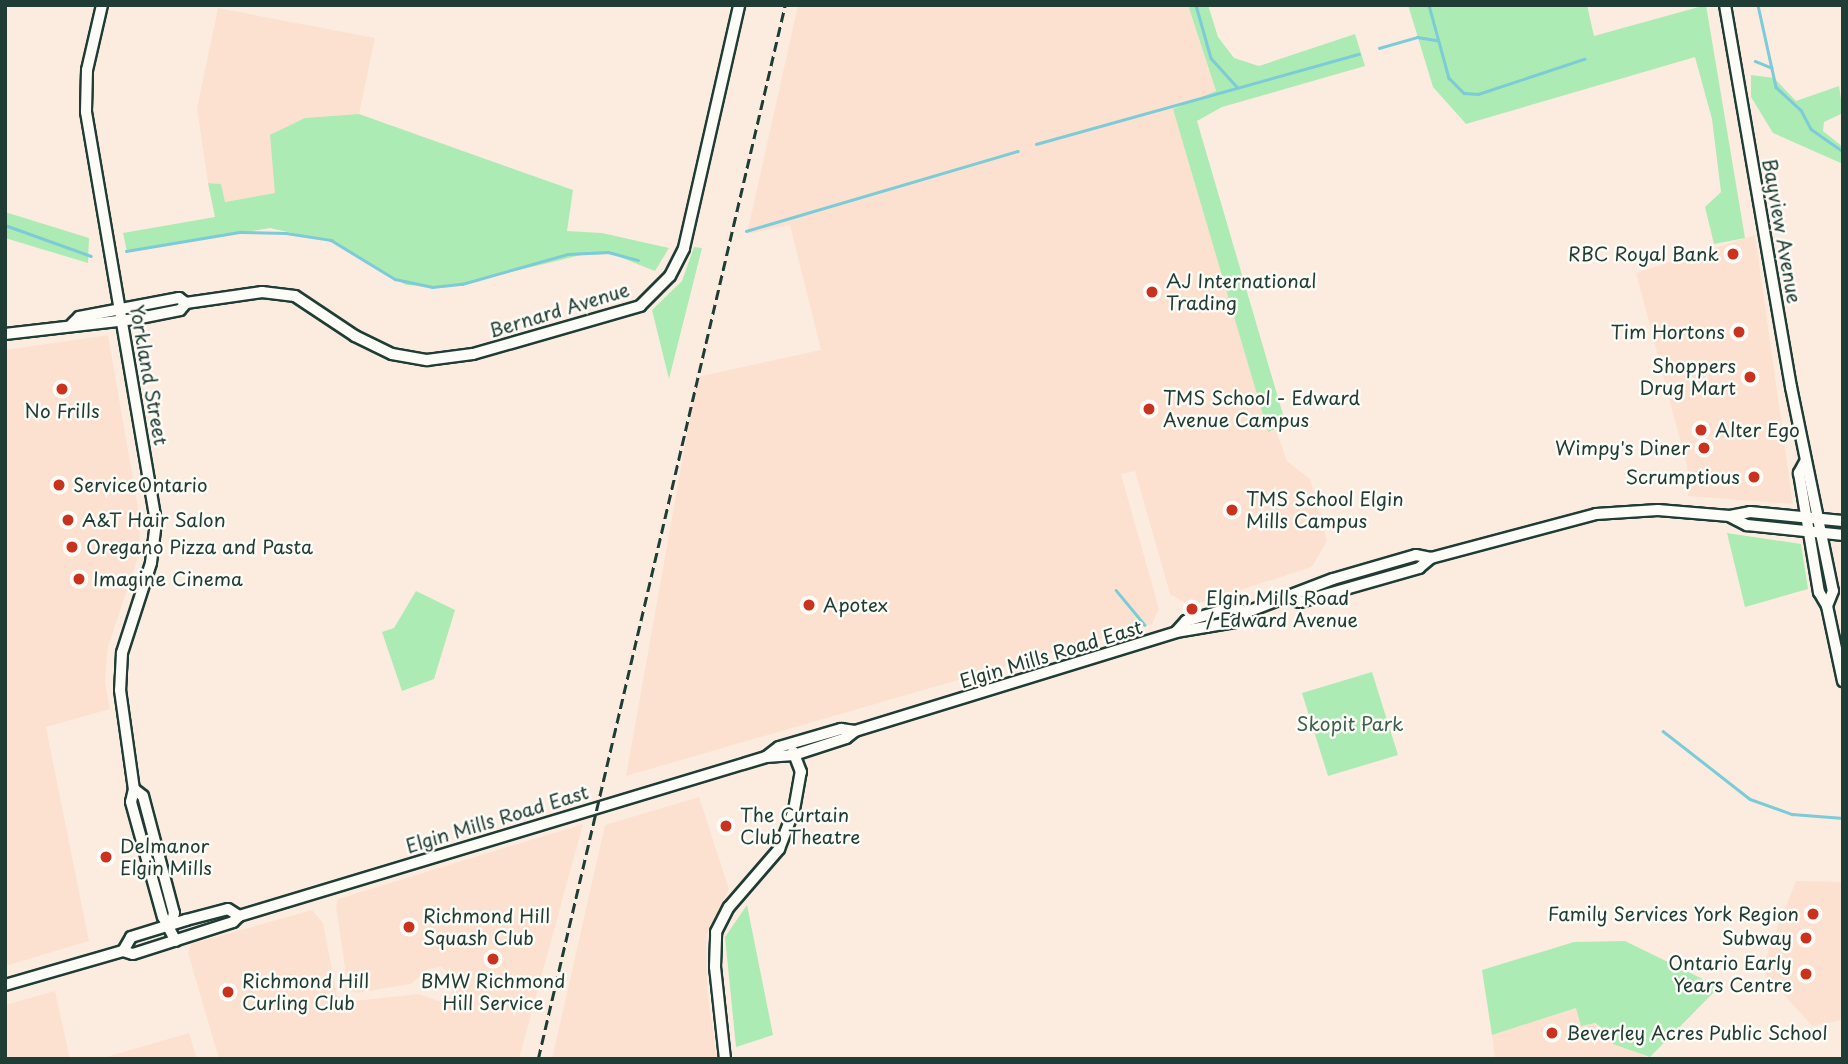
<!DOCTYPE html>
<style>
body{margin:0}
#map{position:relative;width:1848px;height:1064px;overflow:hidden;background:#fcece0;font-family:"Playpen Sans",sans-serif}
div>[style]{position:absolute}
.built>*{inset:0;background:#fce1d0}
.green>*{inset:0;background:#acebb3}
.stream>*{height:2.5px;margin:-1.25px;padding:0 1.25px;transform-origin:1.25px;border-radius:1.25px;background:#7ccbd8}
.roads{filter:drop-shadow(2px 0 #1f3d34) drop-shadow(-2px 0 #1f3d34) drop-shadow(0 2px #1f3d34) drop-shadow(0 -2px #1f3d34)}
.secondary>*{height:10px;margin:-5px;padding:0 5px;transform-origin:5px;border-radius:5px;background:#fdfcf7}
.rail>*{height:2.5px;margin-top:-1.25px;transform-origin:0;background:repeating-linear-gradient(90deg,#1f3d34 0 10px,transparent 0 15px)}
.dots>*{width:19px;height:19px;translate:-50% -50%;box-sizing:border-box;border:4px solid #fdfcf7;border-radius:50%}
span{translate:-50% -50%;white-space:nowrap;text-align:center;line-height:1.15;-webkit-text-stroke:5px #fdfcf7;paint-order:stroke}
.street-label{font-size:19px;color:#1f3d34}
.poi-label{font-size:19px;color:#1f3d34}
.right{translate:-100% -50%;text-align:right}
.left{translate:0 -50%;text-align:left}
.park-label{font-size:19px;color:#3b604d}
.frame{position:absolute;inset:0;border:7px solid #1f3d34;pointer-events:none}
</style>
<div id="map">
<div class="built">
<div style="clip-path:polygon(798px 5px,1188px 5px,1216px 92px,1174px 108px,1268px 432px,1276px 430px,1287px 461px,1310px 479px,1327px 541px,1312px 567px,1190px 606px,1170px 594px,1135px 471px,1121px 474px,1159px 609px,1152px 624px,626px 776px,697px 377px,821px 350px,790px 225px,747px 234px)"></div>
<div style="clip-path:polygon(218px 8px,375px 38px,359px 114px,305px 118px,275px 193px,225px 202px,220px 184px,208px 183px,197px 108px)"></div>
<div style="clip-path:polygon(1755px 235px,1793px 504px,1688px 496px,1687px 466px,1636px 273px)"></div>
<div style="clip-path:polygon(108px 335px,140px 519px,139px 554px,108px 647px,105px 682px,110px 709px,46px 727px,89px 941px,5px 966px,5px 350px)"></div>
<div style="clip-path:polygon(699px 797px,729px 889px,706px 935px,707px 989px,717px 1059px,552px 1059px,605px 825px)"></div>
<div style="clip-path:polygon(583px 824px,519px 1059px,219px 1059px,188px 953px,191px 944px,312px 910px,323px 923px,337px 995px,345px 1002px,419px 994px,438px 1001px,450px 997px,455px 985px,453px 974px,441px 967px,428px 969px,411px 984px,356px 993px,348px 988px,336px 906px,338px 899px)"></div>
<div style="clip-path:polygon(1796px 881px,1843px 882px,1843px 1020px,1812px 1026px,1761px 969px)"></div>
<div style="clip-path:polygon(55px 991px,70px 1059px,5px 1059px,5px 1005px)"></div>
<div style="clip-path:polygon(1576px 1008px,1606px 1034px,1650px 1059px,1495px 1059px,1492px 1035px)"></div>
<div style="clip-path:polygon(189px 1033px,197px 1059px,99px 1059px)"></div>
</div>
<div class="green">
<div style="clip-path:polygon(1188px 5px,1208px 5px,1218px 37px,1234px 58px,1259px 66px,1355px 34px,1365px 66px,1222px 107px,1197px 121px,1286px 425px,1268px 432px,1173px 109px,1216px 91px)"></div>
<div style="clip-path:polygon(1408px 5px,1587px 5px,1594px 36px,1706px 5px,1745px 238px,1714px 244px,1705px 207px,1721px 192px,1712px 119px,1695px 57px,1466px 124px,1433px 87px)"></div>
<div style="clip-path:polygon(1751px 75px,1774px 78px,1796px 101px,1839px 86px,1843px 113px,1824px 122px,1823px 131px,1843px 147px,1843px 164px,1773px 133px,1751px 97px)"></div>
<div style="clip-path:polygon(359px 114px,573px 190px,567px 231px,602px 233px,669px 248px,655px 271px,612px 254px,581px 255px,450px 287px,406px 285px,337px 243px,270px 228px,127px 252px,123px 233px,215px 217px,208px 183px,221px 184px,225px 202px,275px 193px,270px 135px,305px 118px)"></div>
<div style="clip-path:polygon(5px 212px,89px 238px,88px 263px,5px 238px)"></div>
<div style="clip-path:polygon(694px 247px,702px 248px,669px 379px,652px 310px,682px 281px)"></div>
<div style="clip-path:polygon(1727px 533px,1801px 544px,1808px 589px,1745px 607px)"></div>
<div style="clip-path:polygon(416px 591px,455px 610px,434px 679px,402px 691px,382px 632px,394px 628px)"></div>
<div style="clip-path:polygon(1372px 672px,1398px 755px,1328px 776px,1302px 693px)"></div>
<div style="clip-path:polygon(747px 905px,773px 1035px,736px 1047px,725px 937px)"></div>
<div style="clip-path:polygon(1625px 941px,1719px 987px,1650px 1057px,1613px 1044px,1609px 1033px,1595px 1023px,1581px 1026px,1576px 1008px,1492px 1035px,1482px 970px,1574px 942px)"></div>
</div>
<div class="stream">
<div style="left:1196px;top:5px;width:55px;rotate:74.2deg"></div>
<div style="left:1211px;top:58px;width:39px;rotate:48deg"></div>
<div style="left:1429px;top:5px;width:76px;rotate:74.7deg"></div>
<div style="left:1449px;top:78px;width:21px;rotate:45deg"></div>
<div style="left:1464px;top:93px;width:14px;rotate:4deg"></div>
<div style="left:1478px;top:94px;width:112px;rotate:-18.3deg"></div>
<div style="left:1758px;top:5px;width:84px;rotate:77.6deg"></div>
<div style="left:1776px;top:87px;width:34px;rotate:43deg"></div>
<div style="left:1801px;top:110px;width:21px;rotate:62deg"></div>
<div style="left:1811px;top:129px;width:39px;rotate:35deg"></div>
<div style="left:1379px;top:48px;width:40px;rotate:-16deg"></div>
<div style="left:1417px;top:37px;width:20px;rotate:9deg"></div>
<div style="left:1755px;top:61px;width:18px;rotate:22deg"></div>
<div style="left:1036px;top:144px;width:335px;rotate:-15.6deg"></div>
<div style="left:5px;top:225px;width:91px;rotate:19.8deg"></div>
<div style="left:746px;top:231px;width:283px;rotate:-16.4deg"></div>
<div style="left:126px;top:251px;width:116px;rotate:-9.5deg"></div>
<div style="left:240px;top:232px;width:46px;rotate:1.2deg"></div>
<div style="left:286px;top:233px;width:46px;rotate:8.8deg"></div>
<div style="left:331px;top:240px;width:75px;rotate:31.4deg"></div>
<div style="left:395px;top:279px;width:38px;rotate:12deg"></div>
<div style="left:432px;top:287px;width:30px;rotate:-6deg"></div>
<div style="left:462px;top:284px;width:110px;rotate:-15.8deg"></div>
<div style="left:568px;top:254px;width:40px;rotate:-2.9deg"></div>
<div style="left:608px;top:252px;width:31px;rotate:15deg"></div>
<div style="left:1116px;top:590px;width:45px;rotate:50.4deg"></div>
<div style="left:1663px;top:731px;width:110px;rotate:38deg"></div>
<div style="left:1750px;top:799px;width:45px;rotate:19.7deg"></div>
<div style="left:1792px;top:814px;width:51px;rotate:4.5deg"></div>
</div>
<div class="roads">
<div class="secondary">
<div style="left:102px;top:5px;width:67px;rotate:103deg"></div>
<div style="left:87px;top:70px;width:42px;rotate:91.4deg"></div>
<div style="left:86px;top:112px;width:416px;rotate:80.3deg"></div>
<div style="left:156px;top:522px;width:41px;rotate:97deg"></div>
<div style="left:151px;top:563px;width:95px;rotate:107.9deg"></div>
<div style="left:122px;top:653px;width:37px;rotate:93deg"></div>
<div style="left:120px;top:690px;width:100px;rotate:82deg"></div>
<div style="left:134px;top:789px;width:13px;rotate:103deg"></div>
<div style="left:131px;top:802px;width:119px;rotate:74.5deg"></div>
<div style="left:163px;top:917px;width:27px;rotate:62deg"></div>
<div style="left:1725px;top:5px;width:388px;rotate:80.2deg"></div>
<div style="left:1791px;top:387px;width:208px;rotate:78.4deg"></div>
<div style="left:1833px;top:591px;width:16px;rotate:112deg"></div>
<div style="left:72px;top:324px;width:10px;rotate:-45deg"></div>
<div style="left:79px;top:317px;width:102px;rotate:-10.8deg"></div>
<div style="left:179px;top:298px;width:9px;rotate:36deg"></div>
<div style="left:186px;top:303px;width:77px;rotate:-8.2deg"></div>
<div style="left:262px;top:292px;width:33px;rotate:7deg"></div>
<div style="left:295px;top:296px;width:72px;rotate:33.7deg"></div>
<div style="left:355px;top:336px;width:41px;rotate:25.9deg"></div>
<div style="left:392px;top:354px;width:36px;rotate:10deg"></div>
<div style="left:427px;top:360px;width:46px;rotate:-7.4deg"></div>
<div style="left:473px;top:354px;width:174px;rotate:-16deg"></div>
<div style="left:640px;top:306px;width:42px;rotate:-45deg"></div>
<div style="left:670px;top:276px;width:31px;rotate:-63deg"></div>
<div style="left:684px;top:248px;width:249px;rotate:-77.2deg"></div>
<div style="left:5px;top:334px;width:131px;rotate:-6.6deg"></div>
<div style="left:135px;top:319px;width:46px;rotate:-11.3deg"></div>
<div style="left:180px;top:310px;width:9px;rotate:-49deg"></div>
<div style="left:1805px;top:462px;width:13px;rotate:119deg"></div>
<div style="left:1799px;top:473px;width:121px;rotate:80.5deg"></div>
<div style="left:1819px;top:592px;width:16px;rotate:60deg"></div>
<div style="left:1827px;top:606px;width:77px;rotate:78deg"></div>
<div style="left:1731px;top:517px;width:18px;rotate:27deg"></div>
<div style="left:1747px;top:525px;width:97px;rotate:5.9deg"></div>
<div style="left:1290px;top:599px;width:10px;rotate:17deg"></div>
<div style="left:1300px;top:602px;width:124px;rotate:-15.9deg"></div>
<div style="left:1419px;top:568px;width:16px;rotate:-40deg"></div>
<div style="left:1431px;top:558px;width:171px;rotate:-14.9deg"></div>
<div style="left:1596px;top:514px;width:62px;rotate:-3.7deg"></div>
<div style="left:1658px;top:510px;width:72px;rotate:4.8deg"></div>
<div style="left:1730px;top:516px;width:20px;rotate:-11deg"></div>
<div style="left:1750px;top:512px;width:93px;rotate:5.5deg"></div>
<div style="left:1176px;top:632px;width:15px;rotate:-48deg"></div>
<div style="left:1186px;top:621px;width:47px;rotate:-16.1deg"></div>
<div style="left:1231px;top:608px;width:16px;rotate:14deg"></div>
<div style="left:766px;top:757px;width:28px;rotate:-4deg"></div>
<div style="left:794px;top:755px;width:55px;rotate:-18.1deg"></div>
<div style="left:846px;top:738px;width:11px;rotate:-38deg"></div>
<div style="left:855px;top:731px;width:336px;rotate:-17.1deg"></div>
<div style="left:1176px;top:632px;width:60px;rotate:-9.6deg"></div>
<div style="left:1235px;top:622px;width:16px;rotate:-40deg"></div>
<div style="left:1247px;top:612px;width:92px;rotate:-21deg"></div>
<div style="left:1333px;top:579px;width:86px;rotate:-16.1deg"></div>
<div style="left:1416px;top:555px;width:15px;rotate:11deg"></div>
<div style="left:134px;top:789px;width:11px;rotate:38deg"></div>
<div style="left:143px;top:796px;width:121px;rotate:75.2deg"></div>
<div style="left:174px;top:913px;width:12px;rotate:104deg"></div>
<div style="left:123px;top:951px;width:16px;rotate:-60deg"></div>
<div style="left:131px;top:937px;width:58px;rotate:-17.2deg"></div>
<div style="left:186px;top:920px;width:43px;rotate:-14.7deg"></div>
<div style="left:228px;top:909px;width:13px;rotate:32deg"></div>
<div style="left:5px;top:985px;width:123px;rotate:-16.1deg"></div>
<div style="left:123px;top:951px;width:10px;rotate:17deg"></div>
<div style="left:133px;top:954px;width:105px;rotate:-17.7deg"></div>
<div style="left:233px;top:922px;width:8px;rotate:-45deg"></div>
<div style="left:239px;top:916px;width:550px;rotate:-16.79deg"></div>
<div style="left:766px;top:757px;width:16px;rotate:-38deg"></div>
<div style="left:779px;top:747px;width:65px;rotate:-16.2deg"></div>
<div style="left:841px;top:729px;width:14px;rotate:8deg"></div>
<div style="left:725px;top:1059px;width:93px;rotate:-96.2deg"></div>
<div style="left:715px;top:967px;width:35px;rotate:-88deg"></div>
<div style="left:716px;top:932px;width:28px;rotate:-63deg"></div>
<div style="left:729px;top:907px;width:77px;rotate:-49.2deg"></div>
<div style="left:779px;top:849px;width:42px;rotate:-69deg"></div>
<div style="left:794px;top:810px;width:39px;rotate:-80deg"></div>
<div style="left:801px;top:772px;width:22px;rotate:-111deg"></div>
</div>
</div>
<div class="rail">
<div style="left:538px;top:1059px;width:1083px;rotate:-76.81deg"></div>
</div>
<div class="dots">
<div style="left:1733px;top:254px;background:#c8321e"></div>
<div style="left:1152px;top:292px;background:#c8321e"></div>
<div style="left:1739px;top:332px;background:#c8321e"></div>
<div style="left:1750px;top:377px;background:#c8321e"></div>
<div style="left:62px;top:389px;background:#c8321e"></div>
<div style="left:1149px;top:409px;background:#c8321e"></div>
<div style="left:1701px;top:430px;background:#c8321e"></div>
<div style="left:1704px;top:448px;background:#c8321e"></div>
<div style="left:1754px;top:477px;background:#c8321e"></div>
<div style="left:59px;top:485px;background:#c8321e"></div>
<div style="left:1232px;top:510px;background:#c8321e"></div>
<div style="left:68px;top:520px;background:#c8321e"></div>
<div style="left:72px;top:547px;background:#c8321e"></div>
<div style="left:79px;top:579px;background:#c8321e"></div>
<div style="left:809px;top:605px;background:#c8321e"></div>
<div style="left:1192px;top:609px;background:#c8321e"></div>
<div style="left:726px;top:826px;background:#c8321e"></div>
<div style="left:106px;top:857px;background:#c8321e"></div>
<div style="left:1813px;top:914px;background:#c8321e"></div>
<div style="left:409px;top:927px;background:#c8321e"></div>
<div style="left:1806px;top:938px;background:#c8321e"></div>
<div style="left:493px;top:959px;background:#c8321e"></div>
<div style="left:1806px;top:974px;background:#c8321e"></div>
<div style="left:228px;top:992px;background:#c8321e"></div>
<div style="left:1552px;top:1033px;background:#c8321e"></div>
</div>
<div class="street-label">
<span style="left:1782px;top:231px;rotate:80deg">Bayview Avenue</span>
<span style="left:559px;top:310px;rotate:-17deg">Bernard Avenue</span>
<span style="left:149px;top:375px;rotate:80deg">Yorkland Street</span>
<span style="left:1051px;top:654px;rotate:-17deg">Elgin Mills Road East</span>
<span style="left:497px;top:819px;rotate:-17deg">Elgin Mills Road East</span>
</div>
<div class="poi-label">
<span class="right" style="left:1719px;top:254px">RBC Royal Bank</span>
<span class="left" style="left:1166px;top:292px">AJ International<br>Trading</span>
<span class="right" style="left:1725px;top:332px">Tim Hortons</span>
<span class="right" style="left:1736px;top:377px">Shoppers<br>Drug Mart</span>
<span class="left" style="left:1163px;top:409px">TMS School - Edward<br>Avenue Campus</span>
<span style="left:62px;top:411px">No Frills</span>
<span class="left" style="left:1715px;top:430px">Alter Ego</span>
<span class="right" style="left:1690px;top:448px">Wimpy's Diner</span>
<span class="right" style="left:1740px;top:477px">Scrumptious</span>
<span class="left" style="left:73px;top:485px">ServiceOntario</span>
<span class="left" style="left:1246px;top:510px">TMS School Elgin<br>Mills Campus</span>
<span class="left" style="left:82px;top:520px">A&amp;T Hair Salon</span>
<span class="left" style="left:86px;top:547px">Oregano Pizza and Pasta</span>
<span class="left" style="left:93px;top:579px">Imagine Cinema</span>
<span class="left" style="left:1206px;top:609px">Elgin Mills Road<br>/ Edward Avenue</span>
<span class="left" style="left:823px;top:605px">Apotex</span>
<span class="left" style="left:740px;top:826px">The Curtain<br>Club Theatre</span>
<span class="left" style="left:120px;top:857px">Delmanor<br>Elgin Mills</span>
<span class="right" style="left:1799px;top:914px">Family Services York Region</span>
<span class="left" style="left:423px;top:927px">Richmond Hill<br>Squash Club</span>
<span class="right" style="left:1792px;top:938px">Subway</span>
<span class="right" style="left:1792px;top:974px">Ontario Early<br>Years Centre</span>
<span class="left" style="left:242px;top:992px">Richmond Hill<br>Curling Club</span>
<span style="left:493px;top:992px">BMW Richmond<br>Hill Service</span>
<span class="left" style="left:1566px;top:1033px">Beverley Acres Public School</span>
</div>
<div class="park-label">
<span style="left:1350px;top:724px">Skopit Park</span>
</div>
<div class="frame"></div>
</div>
